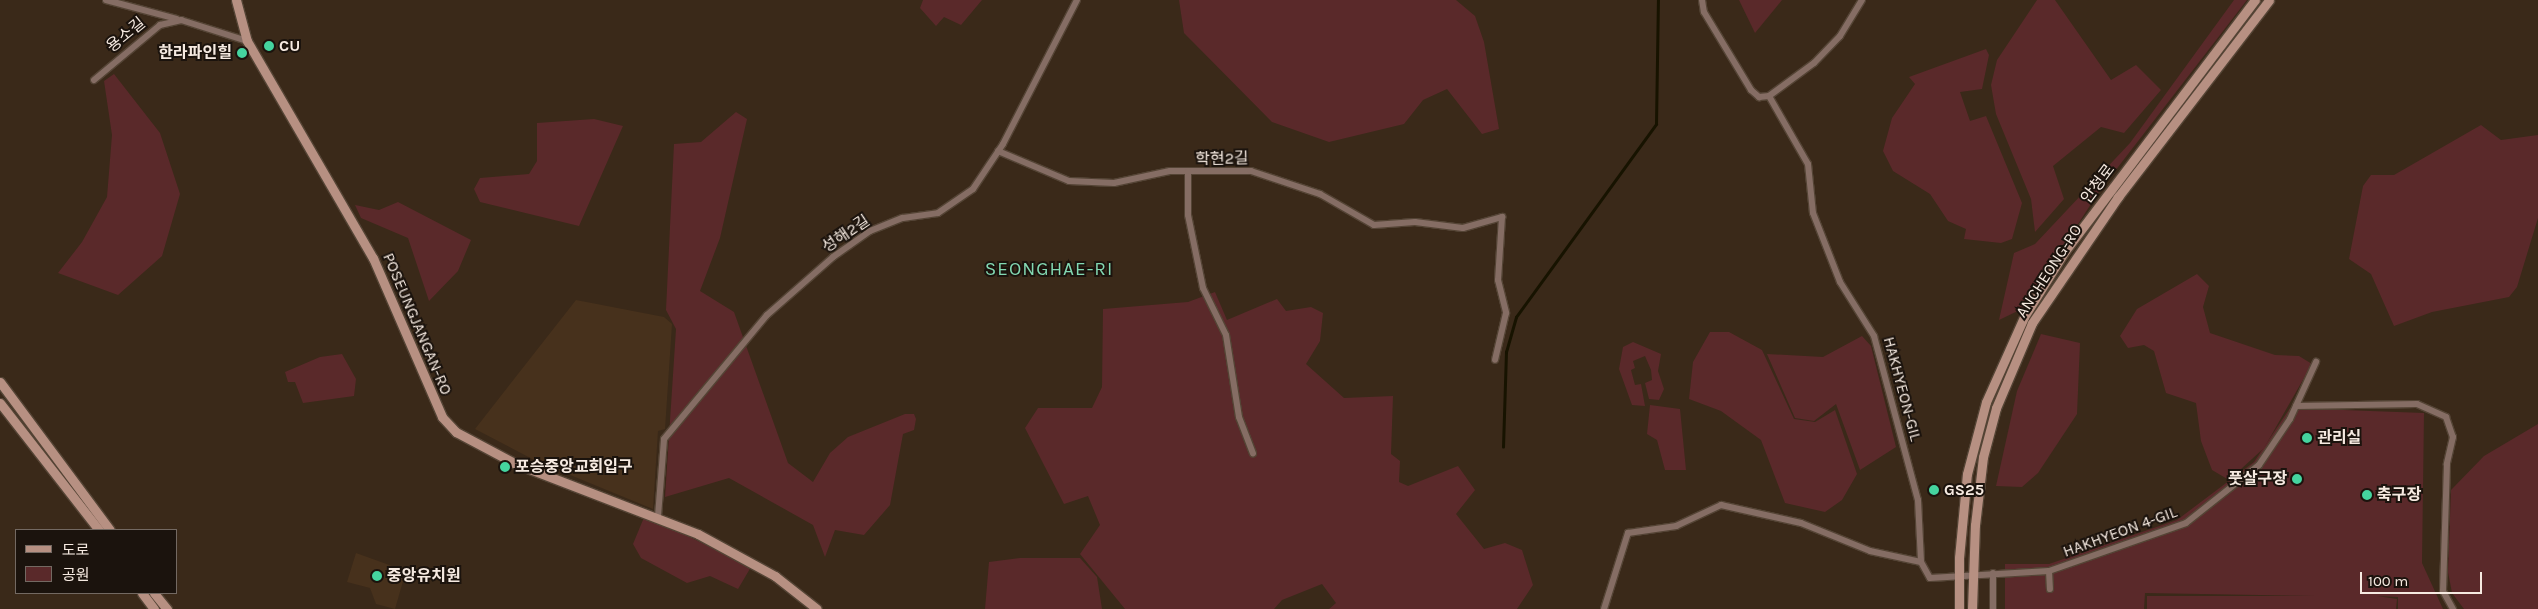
<!DOCTYPE html>
<meta charset="utf-8">
<style>
body{margin:0}
#map{position:relative;width:2538px;height:609px;overflow:hidden;background:#3a2919;font-family:Karla,"Noto Sans KR",sans-serif}
div>[style]{position:absolute}
.built>*{inset:0;background:#47311c}
.green>*{inset:0;background:#5a292a}
.stream>*{height:2.5px;margin:-1.25px;padding:0 1.25px;transform-origin:1.25px;border-radius:1.25px;background:#171300}
.roads{filter:drop-shadow(1px 0 #544435) drop-shadow(-1px 0 #544435) drop-shadow(0 1px #544435) drop-shadow(0 -1px #544435)}
.street>*{height:6px;margin:-3px;padding:0 3px;transform-origin:3px;border-radius:3px;background:#856d64}
.secondary>*{height:9px;margin:-4.5px;padding:0 4.5px;transform-origin:4.5px;border-radius:4.5px;background:#b79082}
.dots>*{width:14px;height:14px;translate:-50% -50%;box-sizing:border-box;border:2px solid #1b130d;border-radius:50%}
span{translate:-50% -50%;white-space:nowrap;text-align:center;line-height:1.15;-webkit-text-stroke:4px #1b130d;paint-order:stroke}
.street-label{font-size:16px;color:#f6eae1}
.poi-label{font-size:16px;color:#f6eae1;font-weight:700}
.left{translate:0 -50%;text-align:left}
.right{translate:-100% -50%;text-align:right}
.quarter-label{font-size:19px;color:#83d8b2;letter-spacing:1px}
.legend{position:absolute;left:15px;top:529px;width:162px;height:65px;box-sizing:border-box;background:#1b130d;border:1px solid #736962;margin:0;padding:6px 9px;list-style:none;font-size:15px;color:#f6eae1}
.legend li{display:flex;align-items:center;gap:10px;height:25px}
.legend b{width:25px;border:1px solid #736962}
.scale{position:absolute;left:2360px;top:572px;width:122px;height:22px;box-sizing:border-box;border:2px solid #f6eae1;border-top:0;padding-left:6px;font-size:15px;line-height:18px;white-space:nowrap;color:#f6eae1;-webkit-text-stroke:4px #1b130d;paint-order:stroke}
</style>
<div id="map">
<div class="built">
<div style="clip-path:polygon(576px 300px,664px 317px,672px 324px,665px 429px,658px 431px,653px 509px,536px 461px,475px 429px)"></div>
<div style="clip-path:polygon(356px 553px,406px 571px,395px 609px,376px 604px,370px 588px,347px 582px)"></div>
</div>
<div class="green">
<div style="clip-path:polygon(923px 0,982px 0,961px 25px,944px 17px,936px 26px,920px 8px)"></div>
<div style="clip-path:polygon(1179px 0,1456px 0,1475px 16px,1484px 42px,1499px 129px,1482px 134px,1447px 89px,1423px 100px,1404px 124px,1329px 142px,1272px 122px,1184px 33px)"></div>
<div style="clip-path:polygon(1739px 0,1782px 0,1755px 33px)"></div>
<div style="clip-path:polygon(2037px 0,2055px 0,2111px 80px,2136px 65px,2161px 90px,2124px 133px,2101px 127px,2053px 166px,2064px 199px,2035px 232px,2031px 199px,1996px 114px,1991px 85px,1997px 60px)"></div>
<div style="clip-path:polygon(2234px 0,2247px 0,2098px 193px,2024px 308px,1999px 320px,2014px 253px,2035px 244px,2130px 143px)"></div>
<div style="clip-path:polygon(1986px 49px,1989px 55px,1982px 89px,1960px 92px,1970px 121px,1986px 116px,2022px 203px,2012px 239px,2001px 243px,1964px 239px,1966px 229px,1948px 221px,1930px 194px,1893px 171px,1883px 151px,1892px 118px,1915px 84px,1909px 77px)"></div>
<div style="clip-path:polygon(114px 74px,160px 133px,180px 194px,162px 256px,118px 295px,58px 273px,82px 242px,107px 197px,112px 135px,104px 81px)"></div>
<div style="clip-path:polygon(736px 112px,747px 119px,720px 238px,700px 291px,734px 312px,788px 463px,813px 482px,830px 453px,848px 437px,905px 414px,914px 414px,916px 419px,914px 430px,903px 434px,890px 505px,864px 535px,835px 530px,825px 557px,813px 525px,729px 478px,665px 497px,676px 329px,666px 310px,674px 144px,701px 142px)"></div>
<div style="clip-path:polygon(594px 119px,623px 126px,579px 226px,480px 202px,474px 189px,480px 178px,529px 174px,537px 161px,537px 123px)"></div>
<div style="clip-path:polygon(2481px 125px,2501px 140px,2538px 135px,2538px 218px,2517px 287px,2509px 297px,2432px 312px,2394px 326px,2371px 274px,2349px 259px,2363px 186px,2371px 175px,2394px 175px)"></div>
<div style="clip-path:polygon(398px 202px,471px 240px,458px 271px,429px 301px,408px 238px,361px 218px,355px 205px,379px 210px)"></div>
<div style="clip-path:polygon(2197px 274px,2209px 286px,2203px 307px,2210px 333px,2275px 355px,2299px 356px,2312px 364px,2264px 448px,2229px 480px,2212px 470px,2201px 441px,2196px 403px,2166px 393px,2154px 351px,2144px 345px,2128px 348px,2120px 336px,2137px 309px)"></div>
<div style="clip-path:polygon(1215px 292px,1227px 320px,1277px 299px,1286px 311px,1311px 307px,1323px 313px,1320px 341px,1306px 364px,1344px 398px,1393px 396px,1391px 454px,1400px 461px,1399px 482px,1408px 486px,1458px 466px,1475px 490px,1456px 514px,1484px 549px,1505px 543px,1522px 550px,1533px 585px,1517px 609px,1329px 609px,1336px 603px,1322px 584px,1282px 600px,1274px 609px,1125px 609px,1080px 554px,1100px 525px,1088px 496px,1064px 504px,1025px 428px,1038px 408px,1092px 408px,1102px 387px,1103px 309px,1188px 302px)"></div>
<div style="clip-path:polygon(1710px 332px,1729px 332px,1762px 350px,1794px 419px,1815px 422px,1835px 410px,1857px 474px,1842px 500px,1825px 512px,1785px 503px,1761px 440px,1721px 411px,1689px 399px,1693px 362px)"></div>
<div style="clip-path:polygon(2041px 334px,2080px 343px,2077px 414px,2038px 473px,2022px 487px,1996px 486px,2017px 391px)"></div>
<div style="clip-path:polygon(1862px 336px,1871px 346px,1896px 447px,1860px 470px,1836px 404px,1814px 421px,1795px 418px,1767px 354px,1823px 357px)"></div>
<div style="clip-path:polygon(1633px 342px,1661px 354px,1658px 371px,1664px 389px,1659px 400px,1649px 399px,1645px 383px,1652px 380px,1651px 370px,1645px 356px,1633px 361px,1635px 368px,1631px 370px,1635px 385px,1641px 384px,1645px 406px,1632px 405px,1619px 369px,1623px 347px)"></div>
<div style="clip-path:polygon(342px 354px,356px 379px,354px 396px,303px 403px,295px 382px,288px 382px,285px 372px,320px 357px)"></div>
<div style="clip-path:polygon(1650px 405px,1680px 409px,1686px 470px,1665px 470px,1657px 440px,1647px 434px)"></div>
<div style="clip-path:polygon(2290px 408px,2424px 413px,2422px 563px,2443px 609px,2398px 609px,2398px 597px,2377px 596px,2397px 599px,2396px 609px,2147px 609px,2147px 596px,2316px 596px,2145px 593px,2144px 609px,2005px 609px,2005px 564px,2049px 564px,2177px 520px,2254px 462px)"></div>
<div style="clip-path:polygon(2538px 424px,2538px 609px,2464px 609px,2452px 593px,2448px 572px,2451px 490px,2484px 456px)"></div>
<div style="clip-path:polygon(645px 515px,751px 567px,738px 589px,710px 576px,687px 583px,641px 558px,633px 544px)"></div>
<div style="clip-path:polygon(1020px 558px,1080px 558px,1097px 577px,1102px 609px,985px 609px,989px 562px)"></div>
</div>
<div class="stream">
<div style="left:1503px;top:447px;width:95px;rotate:-88.2deg"></div>
<div style="left:1506px;top:352px;width:36px;rotate:-74deg"></div>
<div style="left:1516px;top:317px;width:238px;rotate:-54deg"></div>
<div style="left:1656px;top:124px;width:124px;rotate:-89.1deg"></div>
</div>
<div class="roads">
<div class="street">
<div style="left:106px;top:0;width:73px;rotate:15deg"></div>
<div style="left:1702px;top:0;width:12px;rotate:81deg"></div>
<div style="left:1704px;top:12px;width:91px;rotate:58.9deg"></div>
<div style="left:1751px;top:90px;width:11px;rotate:41deg"></div>
<div style="left:1759px;top:97px;width:10px;rotate:-6deg"></div>
<div style="left:1769px;top:96px;width:78px;rotate:60.2deg"></div>
<div style="left:1808px;top:164px;width:49px;rotate:84.2deg"></div>
<div style="left:1813px;top:213px;width:74px;rotate:68.6deg"></div>
<div style="left:1840px;top:282px;width:64px;rotate:57.8deg"></div>
<div style="left:1874px;top:336px;width:170px;rotate:75deg"></div>
<div style="left:1918px;top:500px;width:62px;rotate:87.2deg"></div>
<div style="left:1921px;top:562px;width:18px;rotate:61deg"></div>
<div style="left:1930px;top:578px;width:119px;rotate:-3.4deg"></div>
<div style="left:2049px;top:571px;width:145px;rotate:-19.3deg"></div>
<div style="left:2186px;top:523px;width:93px;rotate:-38.5deg"></div>
<div style="left:2259px;top:465px;width:55px;rotate:-56deg"></div>
<div style="left:2290px;top:419px;width:63px;rotate:-65.5deg"></div>
<div style="left:94px;top:80px;width:86px;rotate:-39.8deg"></div>
<div style="left:160px;top:25px;width:22px;rotate:-13deg"></div>
<div style="left:181px;top:20px;width:69px;rotate:17.7deg"></div>
<div style="left:1769px;top:96px;width:56px;rotate:-36.3deg"></div>
<div style="left:1814px;top:63px;width:37px;rotate:-46deg"></div>
<div style="left:1840px;top:36px;width:42px;rotate:-58.6deg"></div>
<div style="left:998px;top:151px;width:77px;rotate:22.9deg"></div>
<div style="left:1069px;top:181px;width:45px;rotate:2.5deg"></div>
<div style="left:1114px;top:183px;width:57px;rotate:-12.1deg"></div>
<div style="left:1170px;top:171px;width:81px"></div>
<div style="left:1251px;top:171px;width:73px;rotate:18.4deg"></div>
<div style="left:1320px;top:194px;width:62px;rotate:29.9deg"></div>
<div style="left:1374px;top:225px;width:41px;rotate:-4.2deg"></div>
<div style="left:1415px;top:222px;width:48px;rotate:7.1deg"></div>
<div style="left:1463px;top:228px;width:41px;rotate:-15.8deg"></div>
<div style="left:1502px;top:217px;width:63px;rotate:93.6deg"></div>
<div style="left:1498px;top:280px;width:34px;rotate:76deg"></div>
<div style="left:1506px;top:313px;width:48px;rotate:103.2deg"></div>
<div style="left:1188px;top:172px;width:43px;rotate:90deg"></div>
<div style="left:1188px;top:215px;width:75px;rotate:78.4deg"></div>
<div style="left:1203px;top:288px;width:52px;rotate:63.9deg"></div>
<div style="left:1226px;top:335px;width:83px;rotate:81deg"></div>
<div style="left:1239px;top:417px;width:39px;rotate:69deg"></div>
<div style="left:2296px;top:406px;width:121px;rotate:-0.9deg"></div>
<div style="left:2417px;top:404px;width:32px;rotate:24deg"></div>
<div style="left:2446px;top:417px;width:21px;rotate:71deg"></div>
<div style="left:2453px;top:437px;width:28px;rotate:103deg"></div>
<div style="left:2447px;top:464px;width:127px;rotate:91.8deg"></div>
<div style="left:2443px;top:591px;width:21px;rotate:61deg"></div>
<div style="left:658px;top:516px;width:77px;rotate:-85.5deg"></div>
<div style="left:664px;top:439px;width:161px;rotate:-50.3deg"></div>
<div style="left:767px;top:315px;width:88px;rotate:-41.3deg"></div>
<div style="left:833px;top:257px;width:45px;rotate:-35.1deg"></div>
<div style="left:870px;top:231px;width:35px;rotate:-22deg"></div>
<div style="left:903px;top:218px;width:35px;rotate:-8deg"></div>
<div style="left:938px;top:213px;width:42px;rotate:-34.4deg"></div>
<div style="left:973px;top:189px;width:54px;rotate:-56.3deg"></div>
<div style="left:1003px;top:144px;width:162px;rotate:-62.8deg"></div>
<div style="left:2049px;top:571px;width:18px;rotate:87deg"></div>
<div style="left:1604px;top:609px;width:80px;rotate:-72.5deg"></div>
<div style="left:1628px;top:533px;width:49px;rotate:-8.3deg"></div>
<div style="left:1676px;top:526px;width:50px;rotate:-25deg"></div>
<div style="left:1721px;top:505px;width:82px;rotate:12.7deg"></div>
<div style="left:1801px;top:523px;width:74px;rotate:22.1deg"></div>
<div style="left:1870px;top:551px;width:52px;rotate:12.2deg"></div>
<div style="left:1993px;top:609px;width:36px;rotate:-90deg"></div>
</div>
<div class="secondary">
<div style="left:236px;top:0;width:42px;rotate:75deg"></div>
<div style="left:247px;top:41px;width:251px;rotate:59.9deg"></div>
<div style="left:373px;top:258px;width:173px;rotate:66.5deg"></div>
<div style="left:442px;top:417px;width:21px;rotate:47deg"></div>
<div style="left:456px;top:432px;width:66px;rotate:28.1deg"></div>
<div style="left:514px;top:463px;width:197px;rotate:21.1deg"></div>
<div style="left:698px;top:534px;width:88px;rotate:28.6deg"></div>
<div style="left:775px;top:576px;width:53px;rotate:38.2deg"></div>
<div style="left:0;top:382px;width:184px;rotate:53.4deg"></div>
<div style="left:0;top:403px;width:161px;rotate:52.1deg"></div>
<div style="left:142px;top:593px;width:20px;rotate:53deg"></div>
<div style="left:154px;top:593px;width:21px;rotate:51deg"></div>
<div style="left:1959px;top:609px;width:51px;rotate:-90deg"></div>
<div style="left:1959px;top:558px;width:84px;rotate:-84.6deg"></div>
<div style="left:1967px;top:474px;width:74px;rotate:-75.2deg"></div>
<div style="left:1986px;top:402px;width:93px;rotate:-65.9deg"></div>
<div style="left:2024px;top:317px;width:78px;rotate:-58.2deg"></div>
<div style="left:2065px;top:251px;width:315px;rotate:-52.9deg"></div>
<div style="left:1972px;top:609px;width:84px;rotate:-88deg"></div>
<div style="left:1975px;top:525px;width:68px;rotate:-83.3deg"></div>
<div style="left:1983px;top:457px;width:51px;rotate:-75.1deg"></div>
<div style="left:1996px;top:408px;width:92px;rotate:-67deg"></div>
<div style="left:2032px;top:323px;width:153px;rotate:-55.7deg"></div>
<div style="left:2118px;top:197px;width:248px;rotate:-52.5deg"></div>
</div>
</div>
<div class="dots">
<div style="left:269px;top:46px;background:#45d49f"></div>
<div style="left:242px;top:53px;background:#45d49f"></div>
<div style="left:2307px;top:438px;background:#45d49f"></div>
<div style="left:505px;top:467px;background:#45d49f"></div>
<div style="left:2297px;top:479px;background:#45d49f"></div>
<div style="left:1934px;top:490px;background:#45d49f"></div>
<div style="left:2367px;top:495px;background:#45d49f"></div>
<div style="left:377px;top:576px;background:#45d49f"></div>
</div>
<div class="street-label">
<span style="left:126px;top:35px;rotate:-39deg">용소길</span>
<span style="left:1222px;top:159px;rotate:-1deg">학현2길</span>
<span style="left:2098px;top:184px;rotate:-53deg">안청로</span>
<span style="left:846px;top:234px;rotate:-34deg">성해2길</span>
<span style="left:2049px;top:271px;rotate:-57deg">ANCHEONG-RO</span>
<span style="left:417px;top:324px;rotate:67deg">POSEUNGJANGAN-RO</span>
<span style="left:1902px;top:389px;rotate:75deg">HAKHYEON-GIL</span>
<span style="left:2120px;top:532px;rotate:-20deg">HAKHYEON 4-GIL</span>
</div>
<div class="poi-label">
<span class="left" style="left:279px;top:46px">CU</span>
<span class="right" style="left:232px;top:53px">한라파인힐</span>
<span class="left" style="left:2317px;top:438px">관리실</span>
<span class="left" style="left:515px;top:467px">포승중앙교회입구</span>
<span class="right" style="left:2287px;top:479px">풋살구장</span>
<span class="left" style="left:1944px;top:490px">GS25</span>
<span class="left" style="left:2377px;top:495px">축구장</span>
<span class="left" style="left:387px;top:576px">중앙유치원</span>
</div>
<div class="quarter-label">
<span style="left:1049px;top:270px">SEONGHAE-RI</span>
</div>
<ul class="legend">
<li><b style="height:6px;background:#b79082"></b>도로</li>
<li><b style="height:14px;background:#5a292a"></b>공원</li>
</ul>
<div class="scale">100 m</div>
</div>
